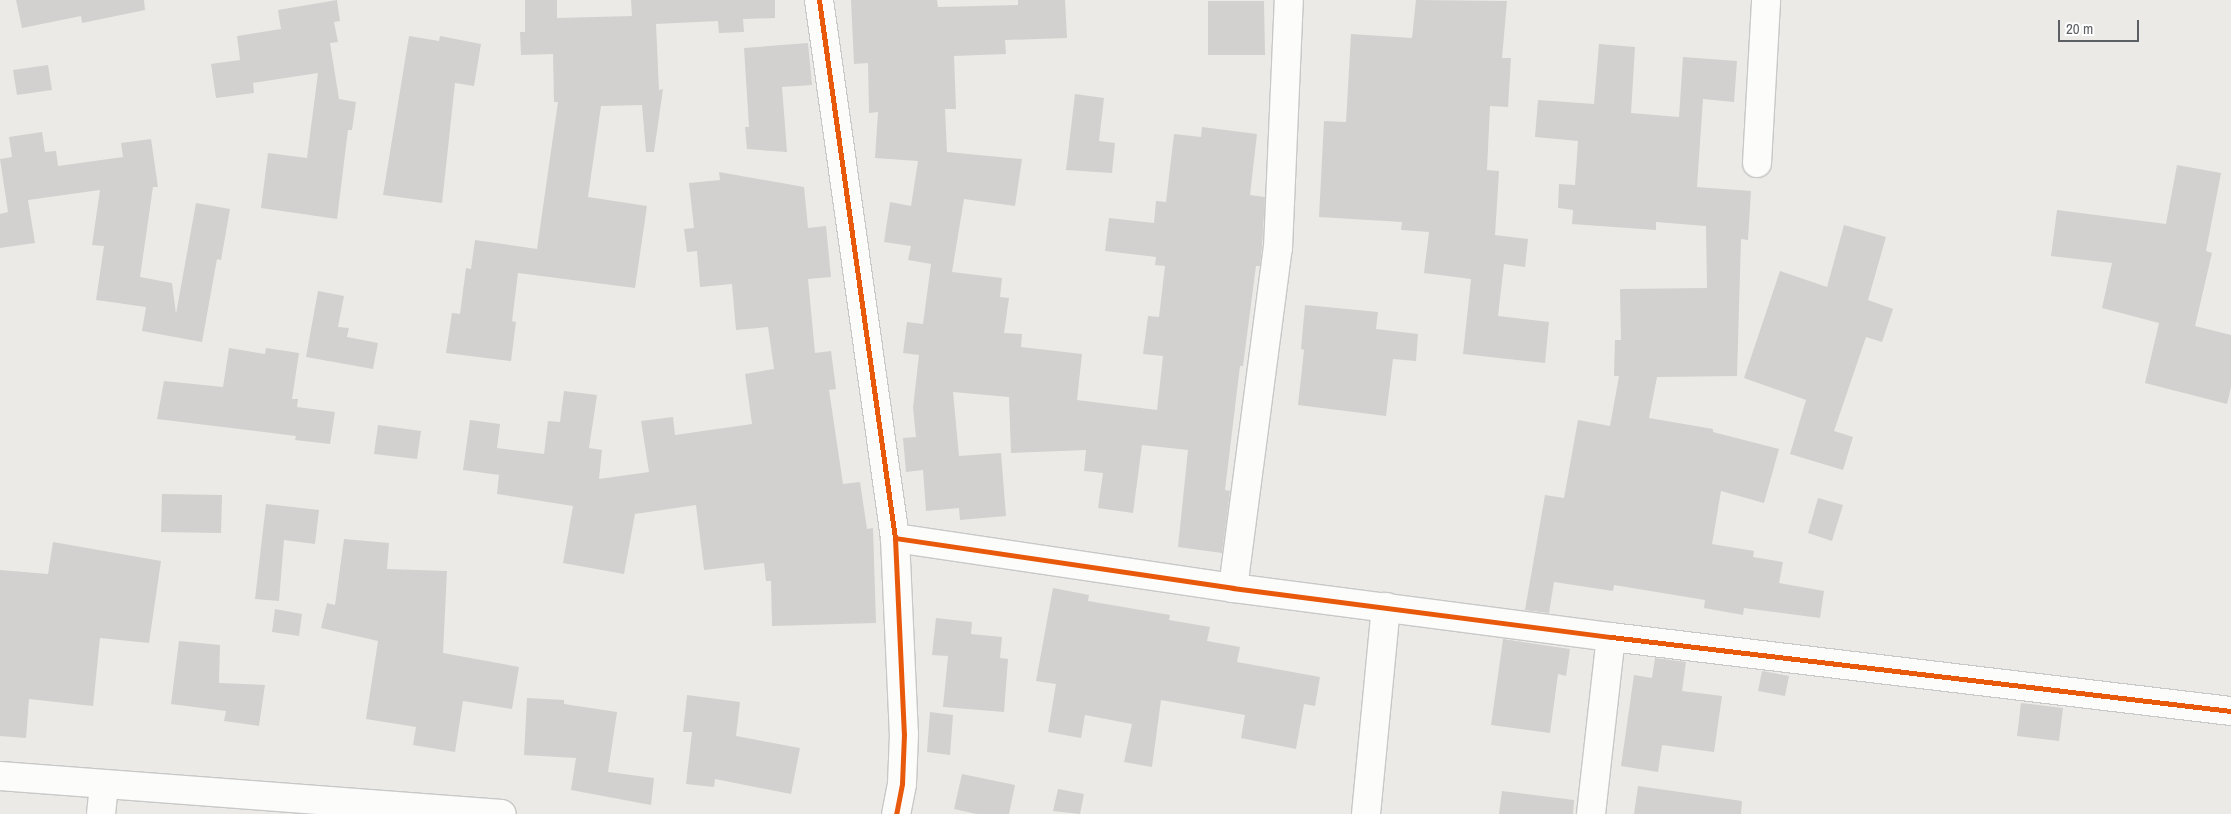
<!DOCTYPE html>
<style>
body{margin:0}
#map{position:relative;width:2231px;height:814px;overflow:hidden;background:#ebeae6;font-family:"Archivo Narrow",sans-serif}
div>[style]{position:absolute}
.building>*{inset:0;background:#d2d1cf}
.roads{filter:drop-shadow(1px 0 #c8c8c8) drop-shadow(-1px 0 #c8c8c8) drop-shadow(0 1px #c8c8c8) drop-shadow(0 -1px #c8c8c8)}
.minor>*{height:28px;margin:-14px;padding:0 14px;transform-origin:14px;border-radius:14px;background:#fcfcfb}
.cycleway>*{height:5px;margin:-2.5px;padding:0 2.5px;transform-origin:2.5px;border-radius:2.5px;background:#e8590c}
span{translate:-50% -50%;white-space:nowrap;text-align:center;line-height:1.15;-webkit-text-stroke:4.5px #fff;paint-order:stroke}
.scale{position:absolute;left:2058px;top:20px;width:81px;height:22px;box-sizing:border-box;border:2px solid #5c5f63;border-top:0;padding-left:6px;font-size:15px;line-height:18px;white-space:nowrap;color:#5c5f63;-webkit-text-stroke:4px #fff;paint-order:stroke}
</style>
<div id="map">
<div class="building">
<div style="clip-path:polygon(16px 0,144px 0,145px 10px,82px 23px,81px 16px,22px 28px)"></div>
<div style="clip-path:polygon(337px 0,340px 21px,334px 22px,338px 42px,330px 43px,339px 99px,356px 102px,352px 130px,348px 130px,337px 219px,261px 208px,268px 153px,307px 158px,318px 73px,253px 83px,254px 93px,216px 98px,211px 64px,240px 60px,237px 36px,281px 29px,278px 10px)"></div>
<div style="clip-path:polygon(525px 0,557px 0,557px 18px,632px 16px,631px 0,775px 0,775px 18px,743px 19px,744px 32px,719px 33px,718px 21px,656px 24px,659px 90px,663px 89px,654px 152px,646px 152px,642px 105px,601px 106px,588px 197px,647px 206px,635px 288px,518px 273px,512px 321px,516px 322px,511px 361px,446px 353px,452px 313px,460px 314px,466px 268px,471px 269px,475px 240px,537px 249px,558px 102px,554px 102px,553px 54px,521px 55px,520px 32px,525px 32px)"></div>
<div style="clip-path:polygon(851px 0,937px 0,938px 7px,1018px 5px,1018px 0,1065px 0,1067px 38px,1005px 40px,1006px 54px,954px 56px,956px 109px,945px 109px,947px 152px,1022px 159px,1015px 206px,964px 199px,952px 272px,1002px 278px,1000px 297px,1009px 298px,1004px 333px,1022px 334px,1021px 347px,1082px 354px,1077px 400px,1157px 410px,1163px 356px,1143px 354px,1148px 316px,1159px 317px,1165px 266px,1155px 265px,1156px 257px,1105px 251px,1109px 218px,1154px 223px,1156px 201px,1166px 202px,1174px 134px,1201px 137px,1202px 127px,1257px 134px,1250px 195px,1265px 197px,1262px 247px,1260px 266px,1256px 266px,1243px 366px,1240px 366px,1225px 490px,1230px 491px,1222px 553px,1178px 547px,1188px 450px,1142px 445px,1133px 513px,1098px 508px,1103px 473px,1084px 471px,1086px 450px,1011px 453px,1009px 397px,953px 392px,959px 456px,1001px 453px,1006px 516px,960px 520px,959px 508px,926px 511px,923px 470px,906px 472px,903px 438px,916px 437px,913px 408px,919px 355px,903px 353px,907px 322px,923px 324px,931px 264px,908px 260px,911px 246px,884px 242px,890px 202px,911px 206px,918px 161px,875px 158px,878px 112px,869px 113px,868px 63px,854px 64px)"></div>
<div style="clip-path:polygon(1416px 0,1507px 1px,1502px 58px,1511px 58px,1508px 107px,1490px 106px,1487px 170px,1499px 171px,1495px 235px,1528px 239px,1525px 267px,1504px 264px,1498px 316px,1549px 322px,1545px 363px,1463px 354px,1471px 279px,1424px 273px,1429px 232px,1401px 230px,1402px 222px,1319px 217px,1324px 121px,1346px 122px,1351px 34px,1412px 38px)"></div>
<div style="clip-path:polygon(1208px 1px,1264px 1px,1265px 55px,1208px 55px)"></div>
<div style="clip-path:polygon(409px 36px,439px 41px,440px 36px,481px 44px,474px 86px,455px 83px,442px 203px,383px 195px)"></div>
<div style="clip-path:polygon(808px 43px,812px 85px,782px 87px,787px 152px,747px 149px,745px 127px,749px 127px,744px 48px)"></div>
<div style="clip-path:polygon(1599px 44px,1635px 47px,1631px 113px,1679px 117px,1683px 57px,1737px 61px,1734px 102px,1703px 99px,1697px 187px,1751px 191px,1748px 240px,1741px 239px,1737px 376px,1657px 377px,1649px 418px,1713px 429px,1713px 432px,1779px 449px,1764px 503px,1721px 491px,1712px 544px,1754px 551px,1753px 557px,1783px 562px,1779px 583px,1824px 591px,1820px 618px,1744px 608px,1743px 615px,1704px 608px,1705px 600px,1614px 585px,1613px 591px,1554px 582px,1549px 613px,1525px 610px,1545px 495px,1564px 498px,1578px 420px,1610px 426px,1619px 376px,1614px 376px,1615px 340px,1621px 340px,1620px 289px,1707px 288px,1706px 226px,1656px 222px,1656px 230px,1572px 224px,1573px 210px,1558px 208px,1559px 184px,1575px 185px,1578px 141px,1535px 137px,1538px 100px,1594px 104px)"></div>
<div style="clip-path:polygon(48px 65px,52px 90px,17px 95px,13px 70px)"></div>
<div style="clip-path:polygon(1075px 94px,1104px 98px,1099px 141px,1115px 143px,1112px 173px,1066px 170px)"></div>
<div style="clip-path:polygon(42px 132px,45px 152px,56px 151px,58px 166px,123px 157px,121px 143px,151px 139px,158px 187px,153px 187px,140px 277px,172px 283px,176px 314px,196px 203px,230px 209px,221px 260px,217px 259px,202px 342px,142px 331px,146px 307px,96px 300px,104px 246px,92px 245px,100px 190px,28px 200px,35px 243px,0 248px,0 214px,8px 212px,0 159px,12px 157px,9px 137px)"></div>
<div style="clip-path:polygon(2177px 165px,2221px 173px,2206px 251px,2212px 253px,2195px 326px,2231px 335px,2231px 387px,2227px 404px,2145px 383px,2159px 323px,2102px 308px,2112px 263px,2051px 256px,2057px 210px,2166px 224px)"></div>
<div style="clip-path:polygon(719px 172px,804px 187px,808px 228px,826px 226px,831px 277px,808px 279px,815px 353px,831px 351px,836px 389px,829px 390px,843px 484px,860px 482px,867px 529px,873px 528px,876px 623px,772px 626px,771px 581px,766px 581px,764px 563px,704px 570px,696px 505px,635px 514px,624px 574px,563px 563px,573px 506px,497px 494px,499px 475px,463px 470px,470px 420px,500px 424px,497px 448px,544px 454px,548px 421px,560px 422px,564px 391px,597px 395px,589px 448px,602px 450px,599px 479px,649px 472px,641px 421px,673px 417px,675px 435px,752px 424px,745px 374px,774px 369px,768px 327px,736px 330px,732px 284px,700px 287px,697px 251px,687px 252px,684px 229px,694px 228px,689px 183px,720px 180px)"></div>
<div style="clip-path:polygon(1844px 225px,1886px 237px,1868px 300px,1893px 309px,1882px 342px,1866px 337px,1834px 431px,1853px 437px,1843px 470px,1790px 454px,1806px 400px,1744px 378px,1780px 271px,1827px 287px)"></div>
<div style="clip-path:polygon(318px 291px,344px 296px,338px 327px,349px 328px,347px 337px,378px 343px,373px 369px,306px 357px)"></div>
<div style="clip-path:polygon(1305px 305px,1378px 312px,1376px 329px,1418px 334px,1416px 361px,1393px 359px,1386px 416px,1298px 405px,1304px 350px,1301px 349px)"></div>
<div style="clip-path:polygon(229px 348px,265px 354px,266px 348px,299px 353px,292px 399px,298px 399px,297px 407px,335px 412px,330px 444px,295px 440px,296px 436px,157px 419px,164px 381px,223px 387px)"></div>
<div style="clip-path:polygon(378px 425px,421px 431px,417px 459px,374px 454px)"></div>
<div style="clip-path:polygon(162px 494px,222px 495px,221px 533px,161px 532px)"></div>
<div style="clip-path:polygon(1818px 498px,1843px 505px,1832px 541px,1808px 533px)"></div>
<div style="clip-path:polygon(266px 504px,319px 510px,315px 544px,284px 540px,279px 601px,255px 599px)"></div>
<div style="clip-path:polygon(344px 539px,389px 543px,387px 569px,447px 571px,443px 653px,519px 667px,512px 709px,463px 701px,455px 752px,413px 745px,416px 727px,366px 719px,378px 641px,321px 628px,327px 603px,335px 605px)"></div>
<div style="clip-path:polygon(53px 542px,161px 561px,149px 643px,100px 638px,93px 706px,29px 699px,26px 738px,0 736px,0 570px,48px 574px)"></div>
<div style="clip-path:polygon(1053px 588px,1089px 595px,1088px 601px,1170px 615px,1169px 620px,1210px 627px,1207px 641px,1240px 647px,1237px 662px,1320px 677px,1315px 706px,1304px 704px,1296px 749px,1241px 738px,1245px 715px,1161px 700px,1152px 767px,1124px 762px,1132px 724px,1085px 715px,1081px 738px,1048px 732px,1056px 684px,1036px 681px)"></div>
<div style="clip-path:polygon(275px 609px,302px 614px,299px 636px,272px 632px)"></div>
<div style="clip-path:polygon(936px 618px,972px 622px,971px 634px,1002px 637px,1000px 658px,1008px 659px,1004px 712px,943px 707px,948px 656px,932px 655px)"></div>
<div style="clip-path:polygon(1503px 639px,1570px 649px,1566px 676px,1558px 674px,1550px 733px,1491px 725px)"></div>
<div style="clip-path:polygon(179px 641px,220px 645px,219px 683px,265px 685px,259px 726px,224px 721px,226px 711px,171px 704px)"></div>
<div style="clip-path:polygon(1655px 658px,1686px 662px,1682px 691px,1722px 696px,1714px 752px,1662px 745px,1658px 772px,1621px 766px,1634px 675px,1652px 678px)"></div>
<div style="clip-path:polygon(1762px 671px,1789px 676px,1785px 696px,1758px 691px)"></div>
<div style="clip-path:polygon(687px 695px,740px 702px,736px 736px,800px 748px,791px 794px,715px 779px,714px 787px,686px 784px,692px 732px,683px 732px)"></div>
<div style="clip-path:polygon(527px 698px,564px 700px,564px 704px,617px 712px,608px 772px,654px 778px,651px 805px,571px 790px,576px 758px,524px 755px)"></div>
<div style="clip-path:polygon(2021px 703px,2063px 708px,2059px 741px,2017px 736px)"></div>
<div style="clip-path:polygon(930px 712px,953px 715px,950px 755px,927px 752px)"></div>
<div style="clip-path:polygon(962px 774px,1015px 785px,1009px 814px,977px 814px,954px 809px)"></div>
<div style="clip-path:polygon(1638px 786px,1742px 801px,1741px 814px,1634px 814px)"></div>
<div style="clip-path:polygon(1058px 789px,1084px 794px,1080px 814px,1053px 811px)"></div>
<div style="clip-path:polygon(1502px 791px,1574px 800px,1573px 814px,1499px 814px)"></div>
</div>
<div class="roads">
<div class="minor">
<div style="left:819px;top:0;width:543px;rotate:81.96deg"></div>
<div style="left:895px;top:538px;width:196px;rotate:87.4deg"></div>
<div style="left:904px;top:734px;width:50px;rotate:92.3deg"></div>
<div style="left:902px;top:784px;width:31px;rotate:101deg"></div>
<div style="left:1757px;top:163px;width:163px;rotate:-86.8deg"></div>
<div style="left:895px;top:538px;width:342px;rotate:8.4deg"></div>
<div style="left:1233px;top:588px;width:381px;rotate:7.4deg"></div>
<div style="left:1611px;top:637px;width:624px;rotate:6.81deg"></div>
<div style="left:1233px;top:588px;width:343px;rotate:-82.5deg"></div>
<div style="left:1278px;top:248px;width:248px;rotate:-87.5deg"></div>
<div style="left:0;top:776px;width:503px;rotate:4.33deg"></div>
<div style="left:101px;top:814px;width:30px;rotate:-84deg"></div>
<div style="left:1366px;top:814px;width:208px;rotate:-84.5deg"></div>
<div style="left:1591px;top:814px;width:178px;rotate:-83.6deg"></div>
</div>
</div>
<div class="cycleway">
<div style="left:819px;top:0;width:543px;rotate:81.96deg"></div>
<div style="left:895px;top:538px;width:196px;rotate:87.4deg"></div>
<div style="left:904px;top:734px;width:50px;rotate:92.3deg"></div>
<div style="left:902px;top:784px;width:31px;rotate:101deg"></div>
<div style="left:895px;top:538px;width:342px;rotate:8.4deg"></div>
<div style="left:1233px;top:588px;width:381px;rotate:7.4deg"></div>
<div style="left:1611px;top:637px;width:624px;rotate:6.81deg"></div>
</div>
<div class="scale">20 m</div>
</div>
